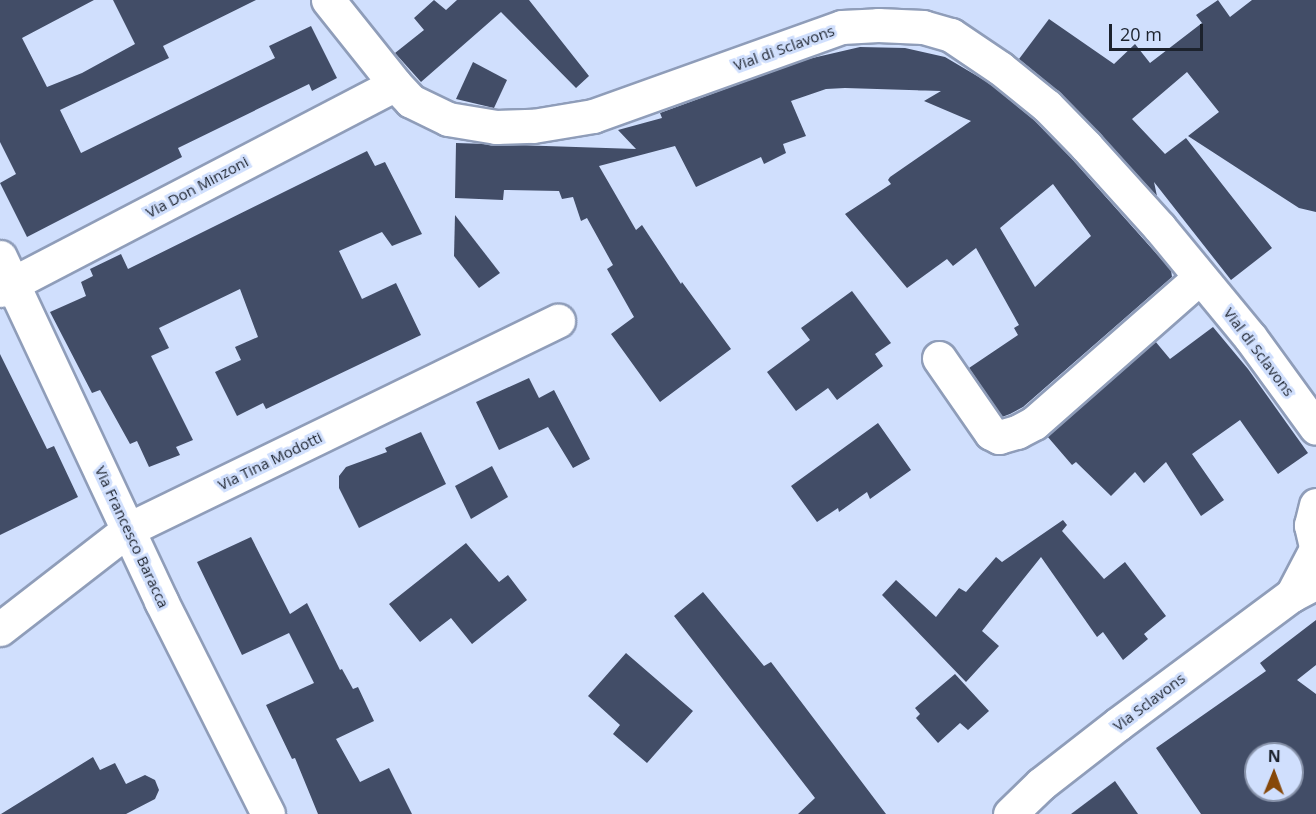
<!DOCTYPE html>
<style>
body{margin:0}
#map{position:relative;width:1316px;height:814px;overflow:hidden;background:#d0dffd;font-family:"Open Sans",sans-serif}
div>[style]{position:absolute}
.building>*{inset:0;background:#424d67}
.roads{filter:drop-shadow(2px 0 #8f9db9) drop-shadow(-2px 0 #8f9db9) drop-shadow(0 2px #8f9db9) drop-shadow(0 -2px #8f9db9)}
.street>*{height:33px;margin:-16.5px;padding:0 16.5px;transform-origin:16.5px;border-radius:16.5px;background:#fff}
.secondary>*{height:33px;margin:-16.5px;padding:0 16.5px;transform-origin:16.5px;border-radius:16.5px;background:#fff}
span{translate:-50% -50%;white-space:nowrap;text-align:center;line-height:1.15;-webkit-text-stroke:6px #d0dffd;paint-order:stroke}
.street-label{font-size:15px;color:#1c222d}
.north{position:absolute;left:1244px;top:742px;width:60px;height:60px;box-sizing:border-box;background:#d0dffd;border:2px solid #8893aa;border-radius:50%;rotate:1deg;font-size:16px;font-weight:700;line-height:24px;text-align:center;color:#1c222d}
.north::after{content:'';display:block;margin:auto;width:21px;height:27px;background:#86480a;clip-path:polygon(50% 0,100% 100%,50% 72%,0 100%)}
.scale{position:absolute;left:1109px;top:24px;width:94px;height:27px;box-sizing:border-box;border:3px solid #1c222d;border-top:0;padding-left:8px;font-size:18px;line-height:21px;white-space:nowrap;color:#1c222d;-webkit-text-stroke:4px #d0dffd;paint-order:stroke}
</style>
<div id="map">
<div class="building">
<div style="clip-path:polygon(0 0,94px 0,22px 38px,47px 87px,82px 73px,135px 44px,113px 0,256px 0,163px 46px,169px 58px,60px 110px,81px 153px,275px 58px,269px 46px,311px 26px,337px 78px,312px 91px,309px 84px,178px 148px,182px 157px,27px 237px,0 183px,16px 174px,0 142px)"></div>
<div style="clip-path:polygon(434px 0,446px 10px,457px 0,529px 0,589px 76px,576px 88px,501px 12px,421px 82px,395px 53px,424px 30px,414px 18px)"></div>
<div style="clip-path:polygon(1218px 0,1230px 17px,1252px 0,1316px 0,1316px 212px,1299px 208px,1188px 136px,1219px 112px,1187px 72px,1132px 119px,1165px 154px,1186px 138px,1272px 248px,1231px 280px,1154px 182px,1157px 196px,1060px 93px,1019px 59px,1049px 19px,1114px 64px,1135px 44px,1150px 63px,1202px 23px,1196px 15px)"></div>
<div style="clip-path:polygon(evenodd,860px 47px,905px 48px,945px 57px,989px 83px,1034px 120px,1072px 159px,1171px 270px,1172px 277px,1023px 407px,1010px 414px,1002px 417px,969px 368px,1018px 335px,1014px 328px,1019px 325px,976px 248px,953px 266px,947px 259px,907px 288px,845px 214px,891px 184px,888px 180px,890px 177px,971px 121px,924px 101px,941px 91px,845px 88px,826px 89px,791px 101px,806px 136px,783px 144px,786px 153px,764px 164px,761px 157px,696px 187px,675px 146px,599px 166px,636px 230px,642px 225px,681px 284px,682px 282px,731px 349px,660px 402px,611px 334px,634px 317px,607px 269px,613px 265px,587px 218px,581px 221px,573px 197px,562px 199px,559px 191px,504px 190px,503px 200px,455px 198px,456px 143px,636px 149px,618px 130px,662px 118px,660px 113px,804px 60px,860px 47px,1053px 184px,1091px 236px,1035px 287px,1000px 228px,1053px 184px)"></div>
<div style="clip-path:polygon(473px 62px,507px 80px,494px 108px,456px 99px)"></div>
<div style="clip-path:polygon(367px 151px,375px 166px,385px 162px,422px 234px,392px 246px,382px 232px,339px 251px,362px 299px,396px 283px,421px 335px,266px 409px,263px 403px,237px 416px,215px 372px,241px 360px,235px 347px,258px 337px,240px 289px,159px 328px,169px 348px,151px 356px,193px 440px,176px 447px,180px 455px,149px 467px,137px 441px,130px 444px,100px 390px,92px 393px,50px 312px,86px 296px,81px 282px,93px 276px,90px 269px,121px 254px,128px 269px)"></div>
<div style="clip-path:polygon(455px 215px,500px 273px,479px 288px,454px 256px)"></div>
<div style="clip-path:polygon(852px 291px,891px 343px,875px 354px,883px 366px,837px 400px,828px 388px,796px 411px,767px 372px,810px 340px,801px 328px)"></div>
<div style="clip-path:polygon(1213px 327px,1248px 369px,1308px 453px,1278px 474px,1240px 420px,1192px 454px,1224px 500px,1201px 516px,1166px 462px,1144px 483px,1135px 472px,1111px 496px,1076px 462px,1072px 465px,1047px 436px,1155px 341px,1170px 359px)"></div>
<div style="clip-path:polygon(0 354px,47px 449px,54px 446px,78px 497px,0 535px)"></div>
<div style="clip-path:polygon(529px 378px,539px 398px,554px 390px,590px 459px,573px 468px,548px 427px,499px 450px,476px 402px)"></div>
<div style="clip-path:polygon(878px 423px,911px 470px,870px 499px,867px 492px,839px 512px,838px 508px,817px 522px,791px 486px)"></div>
<div style="clip-path:polygon(421px 432px,446px 484px,359px 528px,339px 488px,339px 476px,346px 467px,387px 452px,385px 448px)"></div>
<div style="clip-path:polygon(492px 466px,508px 497px,471px 519px,455px 486px)"></div>
<div style="clip-path:polygon(1063px 520px,1067px 525px,1062px 531px,1104px 579px,1125px 562px,1166px 616px,1144px 634px,1148px 639px,1123px 660px,1103px 632px,1097px 637px,1041px 557px,982px 631px,999px 646px,966px 682px,882px 595px,896px 580px,936px 617px,959px 588px,966px 592px,996px 557px,1002px 562px)"></div>
<div style="clip-path:polygon(251px 537px,290px 614px,307px 603px,340px 670px,342px 669px,353px 689px,358px 687px,374px 721px,336px 739px,360px 782px,389px 768px,412px 814px,318px 814px,295px 758px,292px 759px,266px 705px,314px 683px,289px 633px,242px 655px,197px 562px)"></div>
<div style="clip-path:polygon(466px 543px,499px 582px,508px 575px,527px 600px,472px 644px,451px 618px,420px 642px,389px 604px)"></div>
<div style="clip-path:polygon(703px 592px,764px 666px,771px 662px,886px 814px,798px 814px,815px 798px,674px 616px)"></div>
<div style="clip-path:polygon(evenodd,1316px 620px,1316px 665px,1297px 680px,1316px 694px,1316px 814px,1201px 814px,1156px 748px,1266px 671px,1260px 663px,1316px 620px,1256px 754px,1292px 754px,1292px 790px,1256px 790px,1256px 754px)"></div>
<div style="clip-path:polygon(626px 653px,693px 711px,647px 763px,613px 734px,620px 725px,588px 696px)"></div>
<div style="clip-path:polygon(955px 674px,989px 711px,968px 730px,960px 723px,938px 743px,916px 718px,920px 714px,915px 708px)"></div>
<div style="clip-path:polygon(93px 757px,100px 770px,115px 763px,126px 784px,145px 775px,155px 780px,159px 790px,155px 799px,126px 814px,1px 814px)"></div>
<div style="clip-path:polygon(1115px 781px,1138px 814px,1071px 814px)"></div>
</div>
<div class="roads">
<div class="street">
<div style="left:328px;top:0;width:107px;rotate:51.4deg"></div>
<div style="left:395px;top:84px;width:23px;rotate:47deg"></div>
<div style="left:411px;top:101px;width:41px;rotate:25.9deg"></div>
<div style="left:448px;top:119px;width:49px;rotate:9.5deg"></div>
<div style="left:496px;top:127px;width:37px;rotate:-2deg"></div>
<div style="left:533px;top:126px;width:61px;rotate:-9.5deg"></div>
<div style="left:593px;top:116px;width:264px;rotate:-19.7deg"></div>
<div style="left:842px;top:27px;width:36px;rotate:-3deg"></div>
<div style="left:878px;top:25px;width:45px;rotate:2.5deg"></div>
<div style="left:923px;top:27px;width:29px;rotate:16deg"></div>
<div style="left:951px;top:35px;width:59px;rotate:34deg"></div>
<div style="left:1000px;top:68px;width:60px;rotate:39deg"></div>
<div style="left:1047px;top:106px;width:56px;rotate:45.7deg"></div>
<div style="left:1086px;top:146px;width:110px;rotate:47.9deg"></div>
<div style="left:1160px;top:228px;width:141px;rotate:50.5deg"></div>
<div style="left:1250px;top:337px;width:112px;rotate:54deg"></div>
<div style="left:0;top:257px;width:380px;rotate:64.9deg"></div>
<div style="left:161px;top:601px;width:238px;rotate:63.3deg"></div>
<div style="left:0;top:290px;width:445px;rotate:-27.5deg"></div>
<div style="left:939px;top:358px;width:91px;rotate:55.3deg"></div>
<div style="left:991px;top:433px;width:9px;rotate:27deg"></div>
<div style="left:999px;top:437px;width:19px;rotate:-16deg"></div>
<div style="left:1017px;top:432px;width:19px;rotate:-28deg"></div>
<div style="left:1034px;top:423px;width:221px;rotate:-41.3deg"></div>
<div style="left:0;top:629px;width:163px;rotate:-37.8deg"></div>
<div style="left:129px;top:529px;width:477px;rotate:-25.9deg"></div>
</div>
<div class="secondary">
<div style="left:1316px;top:505px;width:21px;rotate:104deg"></div>
<div style="left:1311px;top:525px;width:22px;rotate:77deg"></div>
<div style="left:1292px;top:595px;width:52px;rotate:-62.4deg"></div>
<div style="left:1010px;top:814px;width:43px;rotate:-44.1deg"></div>
<div style="left:1041px;top:784px;width:98px;rotate:-37.9deg"></div>
<div style="left:1118px;top:724px;width:217px;rotate:-36.6deg"></div>
<div style="left:1292px;top:595px;width:27px;rotate:-28deg"></div>
</div>
</div>
<div class="street-label">
<span style="left:784px;top:48px;rotate:-20deg">Vial di Sclavons</span>
<span style="left:197px;top:187px;rotate:-28deg">Via Don Minzoni</span>
<span style="left:1259px;top:352px;rotate:53deg">Vial di Sclavons</span>
<span style="left:270px;top:461px;rotate:-26deg">Via Tina Modotti</span>
<span style="left:132px;top:537px;rotate:65deg">Via Francesco Baracca</span>
<span style="left:1149px;top:702px;rotate:-37deg">Via Sclavons</span>
</div>
<div class="north">N</div>
<div class="scale">20 m</div>
</div>
